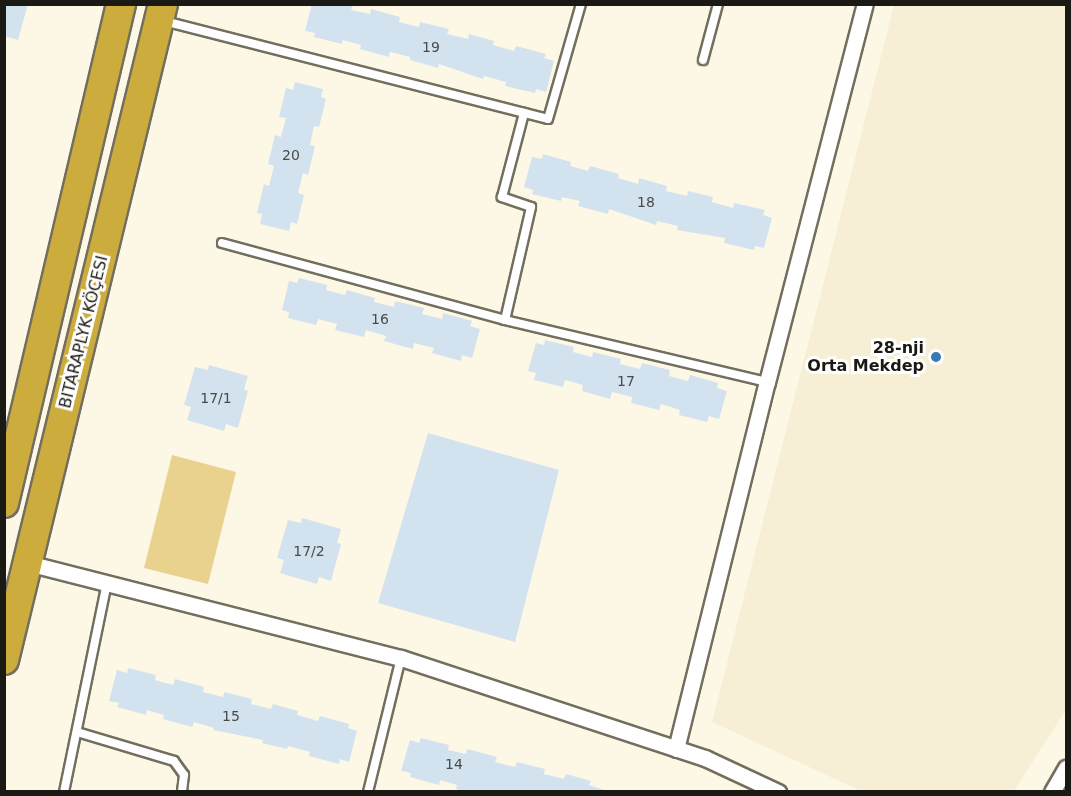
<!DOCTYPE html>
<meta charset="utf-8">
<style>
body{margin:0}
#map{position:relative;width:1071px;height:796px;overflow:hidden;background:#fdf8e6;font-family:"DejaVu Sans",sans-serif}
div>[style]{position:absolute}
.built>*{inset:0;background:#f6efd5}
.green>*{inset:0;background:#e8d28d}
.building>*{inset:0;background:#d3e2ef}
.roads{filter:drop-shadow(2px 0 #736e5e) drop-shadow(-2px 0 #736e5e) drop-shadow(0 2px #736e5e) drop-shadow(0 -2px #736e5e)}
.lane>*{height:8px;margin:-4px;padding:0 4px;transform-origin:4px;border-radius:4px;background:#fff}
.street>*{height:15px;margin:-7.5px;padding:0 7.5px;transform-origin:7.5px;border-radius:7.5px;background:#fff}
.highway>*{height:28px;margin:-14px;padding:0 14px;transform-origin:14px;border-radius:14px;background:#cdac3e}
.dots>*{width:16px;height:16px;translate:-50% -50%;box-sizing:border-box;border:3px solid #fff;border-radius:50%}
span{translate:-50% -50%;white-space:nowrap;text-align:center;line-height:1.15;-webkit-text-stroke:6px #fff;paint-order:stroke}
.number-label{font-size:14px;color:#494b4a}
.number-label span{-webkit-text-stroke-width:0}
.street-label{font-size:16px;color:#1b1913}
.poi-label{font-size:16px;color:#1b1913;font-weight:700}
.right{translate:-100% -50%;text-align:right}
.frame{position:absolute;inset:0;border:6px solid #1b1913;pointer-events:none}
</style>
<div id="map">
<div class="built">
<div style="clip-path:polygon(894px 5px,1066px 5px,1066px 710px,1014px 791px,861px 791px,712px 722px)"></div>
</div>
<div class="green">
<div style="clip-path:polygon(172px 455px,236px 472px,208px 584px,144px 568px)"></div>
</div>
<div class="building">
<div style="clip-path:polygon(4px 4px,28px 4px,18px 40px,4px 36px)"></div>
<div style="clip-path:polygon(312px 4px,350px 4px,353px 5px,351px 10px,370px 14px,371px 9px,400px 17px,399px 22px,419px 27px,420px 22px,449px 29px,447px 34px,468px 39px,469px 34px,494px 41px,493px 45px,514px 51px,516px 46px,546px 54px,544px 58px,554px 61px,546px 92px,536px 89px,535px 93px,505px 86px,506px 82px,484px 76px,483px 79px,439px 64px,438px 68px,410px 60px,410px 57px,390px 52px,389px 57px,360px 49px,361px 45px,343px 40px,342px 44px,314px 37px,315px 33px,305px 31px)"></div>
<div style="clip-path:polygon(295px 82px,323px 89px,321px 97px,326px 99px,319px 127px,314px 126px,310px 145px,315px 146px,308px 175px,303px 173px,298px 193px,304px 195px,297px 224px,291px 222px,289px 231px,260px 224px,262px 214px,257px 213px,264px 184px,269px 186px,274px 166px,268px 164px,275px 135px,281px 137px,286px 118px,279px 117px,286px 88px,293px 90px)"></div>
<div style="clip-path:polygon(543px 154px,571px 162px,570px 166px,588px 171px,590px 166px,619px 174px,618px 178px,638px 184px,639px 178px,667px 186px,666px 191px,687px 196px,688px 191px,713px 197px,712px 202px,733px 208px,734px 203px,765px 210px,763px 215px,772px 218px,764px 248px,755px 246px,754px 250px,724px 243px,725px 238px,677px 230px,678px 226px,657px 221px,656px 225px,609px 209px,608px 214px,578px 206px,580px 201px,562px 197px,561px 201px,532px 194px,533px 190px,524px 187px,532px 157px,542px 159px)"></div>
<div style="clip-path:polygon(299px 278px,327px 285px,326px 290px,345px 295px,347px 290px,375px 298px,374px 302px,394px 307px,395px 301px,424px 308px,422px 314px,442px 319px,443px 313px,472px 321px,470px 326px,480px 329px,472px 358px,462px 355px,461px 361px,432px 353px,434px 348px,414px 343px,413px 349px,384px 341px,386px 336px,366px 330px,364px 337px,335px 330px,337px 324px,318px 319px,316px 325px,288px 318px,289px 312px,282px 310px,289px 281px,297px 283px)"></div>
<div style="clip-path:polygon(545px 340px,574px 347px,573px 352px,592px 357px,593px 352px,621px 359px,620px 364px,640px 369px,642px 363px,670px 370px,669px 376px,688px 381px,690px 375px,718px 383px,717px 388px,727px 391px,719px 419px,709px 416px,707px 422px,679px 415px,680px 410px,661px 404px,659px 410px,631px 403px,632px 397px,612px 392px,610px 399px,582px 391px,583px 385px,565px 380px,563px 387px,534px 380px,536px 373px,528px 371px,536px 343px,544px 345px)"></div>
<div style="clip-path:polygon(209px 365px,248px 376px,244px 389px,248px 391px,238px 428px,226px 424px,224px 431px,187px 420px,191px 407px,184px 405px,195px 367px,208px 370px)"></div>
<div style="clip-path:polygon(428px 433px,559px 470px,515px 642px,378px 603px)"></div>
<div style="clip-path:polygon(302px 518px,341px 529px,337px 543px,341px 544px,331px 581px,319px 577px,317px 584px,280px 573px,284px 560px,277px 558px,288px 520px,301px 523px)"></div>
<div style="clip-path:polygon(128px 668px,156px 675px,155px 680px,173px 685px,175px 679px,204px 687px,203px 692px,223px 697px,224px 692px,252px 699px,251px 704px,271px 709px,273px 704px,298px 711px,297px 715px,318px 721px,320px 716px,349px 724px,348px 728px,357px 731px,349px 762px,340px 759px,339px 764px,309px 756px,310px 752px,288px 746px,287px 749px,262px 743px,263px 740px,213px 730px,214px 728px,194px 722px,192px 727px,163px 719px,164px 715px,147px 710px,146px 715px,117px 707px,119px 703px,109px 701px,117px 670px,127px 673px)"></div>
<div style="clip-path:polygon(421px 738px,449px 745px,448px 750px,466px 754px,467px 749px,497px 757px,495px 762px,515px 767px,517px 762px,545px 769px,544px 774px,564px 779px,566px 774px,591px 781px,589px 785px,610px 792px,465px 792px,456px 789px,457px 785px,440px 780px,439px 785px,410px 777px,411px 773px,401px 771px,410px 740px,419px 743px)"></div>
</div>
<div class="roads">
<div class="lane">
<div style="left:164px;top:21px;width:396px;rotate:14.3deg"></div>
<div style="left:548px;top:119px;width:120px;rotate:-74deg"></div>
<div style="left:703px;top:60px;width:58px;rotate:-75deg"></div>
<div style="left:222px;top:243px;width:293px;rotate:15.2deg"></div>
<div style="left:505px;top:320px;width:116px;rotate:-77deg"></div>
<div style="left:531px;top:207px;width:31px;rotate:-161deg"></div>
<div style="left:502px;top:197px;width:87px;rotate:-75.3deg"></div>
<div style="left:505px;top:320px;width:269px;rotate:13.3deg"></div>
<div style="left:77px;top:732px;width:101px;rotate:16.6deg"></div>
<div style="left:174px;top:761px;width:17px;rotate:54deg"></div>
<div style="left:184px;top:775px;width:17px;rotate:97deg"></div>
<div style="left:64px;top:792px;width:213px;rotate:-78.4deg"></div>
<div style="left:368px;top:792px;width:138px;rotate:-76.2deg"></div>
</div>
<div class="street">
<div style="left:28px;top:563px;width:385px;rotate:14.3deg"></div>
<div style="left:401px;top:658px;width:320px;rotate:18.2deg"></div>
<div style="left:705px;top:758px;width:81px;rotate:25deg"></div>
<div style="left:676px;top:749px;width:378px;rotate:-76.1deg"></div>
<div style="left:767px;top:382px;width:390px;rotate:-75.5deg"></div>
<div style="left:1052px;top:792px;width:28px;rotate:-60deg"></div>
</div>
<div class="highway">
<div style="left:4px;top:503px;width:513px;rotate:-76.8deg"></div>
<div style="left:4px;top:660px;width:675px;rotate:-76.38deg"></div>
</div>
</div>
<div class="dots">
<div style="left:936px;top:357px;background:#367bb1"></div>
</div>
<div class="number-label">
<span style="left:431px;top:47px">19</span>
<span style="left:291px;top:155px">20</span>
<span style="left:646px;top:202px">18</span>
<span style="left:380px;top:319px">16</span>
<span style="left:626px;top:381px">17</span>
<span style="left:216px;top:398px">17/1</span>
<span style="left:309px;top:551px">17/2</span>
<span style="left:231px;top:716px">15</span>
<span style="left:454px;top:764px">14</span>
</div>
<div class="street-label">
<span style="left:84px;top:332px;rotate:-76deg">BITARAPLYK KÖÇESI</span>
</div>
<div class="poi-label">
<span class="right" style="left:924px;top:357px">28-nji<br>Orta Mekdep</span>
</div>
<div class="frame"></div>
</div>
